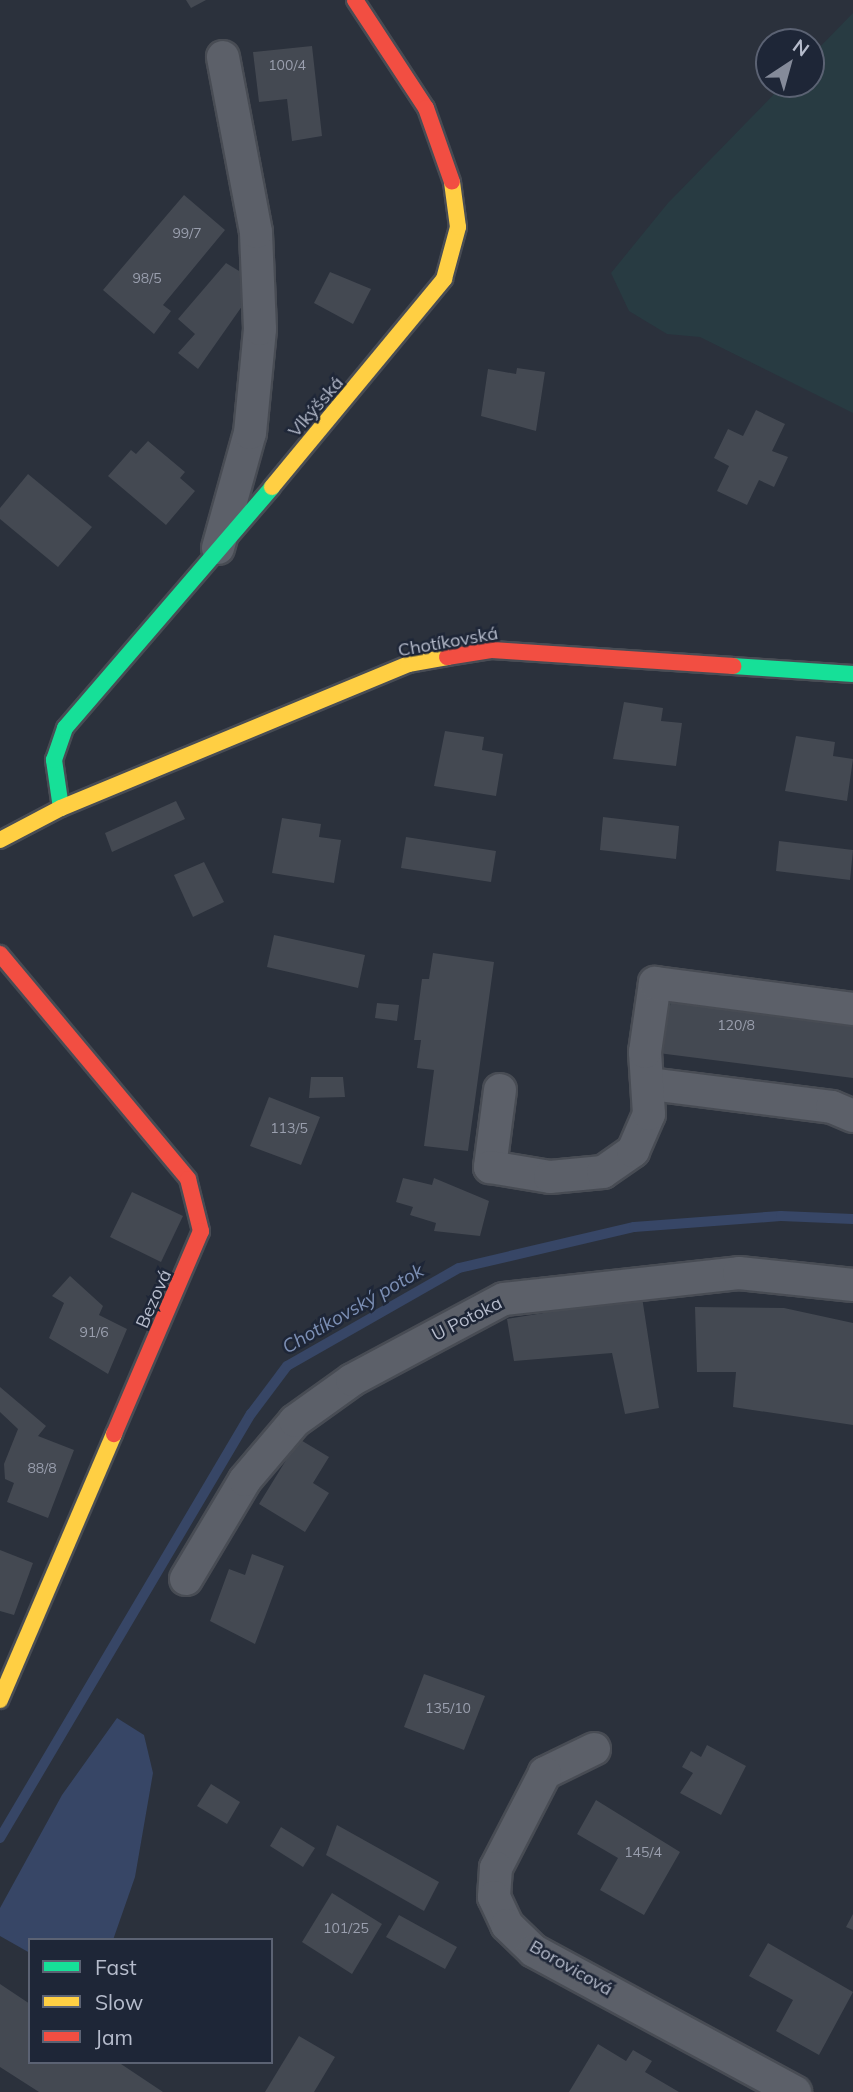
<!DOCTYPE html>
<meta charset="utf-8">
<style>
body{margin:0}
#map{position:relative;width:853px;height:2092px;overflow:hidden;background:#2b313c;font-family:Mulish,sans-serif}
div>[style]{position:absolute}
.green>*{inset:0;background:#283b42}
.water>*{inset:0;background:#374666}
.stream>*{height:10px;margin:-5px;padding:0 5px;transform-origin:5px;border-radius:5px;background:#374666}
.building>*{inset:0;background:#444952}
.roads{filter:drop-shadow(2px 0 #484c54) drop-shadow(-2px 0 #484c54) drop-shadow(0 2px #484c54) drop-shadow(0 -2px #484c54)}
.street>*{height:32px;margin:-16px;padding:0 16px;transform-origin:16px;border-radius:16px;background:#5c6069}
.fast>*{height:16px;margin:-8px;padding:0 8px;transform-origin:8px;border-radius:8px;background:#16e098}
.slow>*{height:16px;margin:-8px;padding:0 8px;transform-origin:8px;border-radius:8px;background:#ffcf43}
.jam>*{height:16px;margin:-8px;padding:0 8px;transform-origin:8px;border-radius:8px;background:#f24e42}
span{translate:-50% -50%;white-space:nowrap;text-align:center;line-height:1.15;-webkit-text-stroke:5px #1e2637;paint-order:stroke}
.number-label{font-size:14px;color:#9a9fae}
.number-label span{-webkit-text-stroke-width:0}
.street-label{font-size:18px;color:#b6bccc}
.water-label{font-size:19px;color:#7c8fb4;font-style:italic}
.legend{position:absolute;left:28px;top:1938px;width:245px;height:126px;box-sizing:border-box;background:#1e2637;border:2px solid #5b6273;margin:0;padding:9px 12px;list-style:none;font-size:21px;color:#b6bccc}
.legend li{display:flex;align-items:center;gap:14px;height:35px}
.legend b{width:35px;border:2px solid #5b6273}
.north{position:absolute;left:755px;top:28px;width:70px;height:70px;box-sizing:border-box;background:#1e2637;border:2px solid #5b6273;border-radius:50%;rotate:36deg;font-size:19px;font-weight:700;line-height:28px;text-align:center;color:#b6bccc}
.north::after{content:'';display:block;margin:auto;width:24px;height:32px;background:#858b9a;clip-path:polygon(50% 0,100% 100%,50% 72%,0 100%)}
</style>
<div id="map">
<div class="green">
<div style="clip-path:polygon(853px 13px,853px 413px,700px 337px,667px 334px,629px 311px,611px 273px,668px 203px,784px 84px,811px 84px,811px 56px)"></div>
</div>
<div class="water">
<div style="clip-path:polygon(117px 1718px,144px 1735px,153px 1773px,135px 1877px,113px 1940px,30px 1940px,30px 1953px,0 1936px,0 1908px,62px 1795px)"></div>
</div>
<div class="stream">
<div style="left:0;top:1838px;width:493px;rotate:-59.4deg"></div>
<div style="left:251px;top:1414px;width:60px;rotate:-53.1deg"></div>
<div style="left:287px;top:1366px;width:198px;rotate:-29.7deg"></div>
<div style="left:459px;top:1268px;width:180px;rotate:-13.2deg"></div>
<div style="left:634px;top:1227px;width:147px;rotate:-4.3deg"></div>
<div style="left:781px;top:1216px;width:72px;rotate:2.4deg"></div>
</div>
<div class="building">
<div style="clip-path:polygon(186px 0,206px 0,191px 8px)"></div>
<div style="clip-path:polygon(312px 46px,322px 136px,292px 141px,287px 99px,259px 102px,253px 52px)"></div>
<div style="clip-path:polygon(184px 195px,225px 230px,163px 305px,171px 311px,154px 334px,103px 290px)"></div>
<div style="clip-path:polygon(226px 263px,244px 274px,245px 302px,198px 369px,178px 353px,195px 334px,178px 319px)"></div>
<div style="clip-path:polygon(330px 272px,371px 289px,353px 324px,314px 303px)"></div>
<div style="clip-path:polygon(517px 368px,545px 372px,536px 431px,481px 416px,488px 369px,516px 374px)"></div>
<div style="clip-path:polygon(756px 410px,785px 424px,772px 451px,788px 457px,774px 487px,759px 480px,747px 505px,717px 491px,729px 466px,714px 458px,728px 429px,743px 436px)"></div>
<div style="clip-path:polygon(148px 441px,185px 472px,180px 478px,195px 491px,166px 525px,108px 476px,131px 450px,136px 454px)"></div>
<div style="clip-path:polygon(28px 474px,92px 527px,58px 567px,0 519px,0 508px)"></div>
<div style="clip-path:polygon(624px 702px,663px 708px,661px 721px,682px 723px,676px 766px,613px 759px)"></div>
<div style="clip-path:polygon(445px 731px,484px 737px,482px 750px,503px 754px,496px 796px,434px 786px)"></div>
<div style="clip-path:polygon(796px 736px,835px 742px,833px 756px,853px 759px,847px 801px,785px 791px)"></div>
<div style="clip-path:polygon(176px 801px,185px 819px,112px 852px,105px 833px)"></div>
<div style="clip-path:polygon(603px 817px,679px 826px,676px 859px,600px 850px)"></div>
<div style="clip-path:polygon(282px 818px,321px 824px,319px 837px,341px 840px,334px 883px,272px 873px)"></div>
<div style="clip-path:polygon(406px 837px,496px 851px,491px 882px,401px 868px)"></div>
<div style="clip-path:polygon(779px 841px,853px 850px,850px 880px,776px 871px)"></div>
<div style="clip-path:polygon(204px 862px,224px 902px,193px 917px,174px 875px)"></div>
<div style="clip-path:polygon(274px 935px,365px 955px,358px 988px,267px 967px)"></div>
<div style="clip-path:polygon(433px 953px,494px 962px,468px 1151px,424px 1146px,434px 1070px,417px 1068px,421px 1040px,414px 1040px,422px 979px,429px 979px)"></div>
<div style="clip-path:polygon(672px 998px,853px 1021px,853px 1078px,658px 1053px)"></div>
<div style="clip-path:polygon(377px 1003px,399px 1005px,397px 1021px,375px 1018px)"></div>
<div style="clip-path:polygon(311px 1077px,343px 1077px,345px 1097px,309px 1098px)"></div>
<div style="clip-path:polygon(269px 1097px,320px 1117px,301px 1165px,250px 1146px)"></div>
<div style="clip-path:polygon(403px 1178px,432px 1185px,434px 1178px,489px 1201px,480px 1236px,434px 1231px,436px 1223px,410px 1215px,413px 1207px,396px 1202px)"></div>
<div style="clip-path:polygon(132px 1192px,183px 1216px,161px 1262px,110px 1237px)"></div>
<div style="clip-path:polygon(70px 1276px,103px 1306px,99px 1315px,127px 1329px,108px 1374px,49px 1338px,64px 1303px,52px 1296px)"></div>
<div style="clip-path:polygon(642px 1297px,659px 1408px,625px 1414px,612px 1353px,514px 1361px,507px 1319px)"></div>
<div style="clip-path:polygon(695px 1307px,784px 1308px,853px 1323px,853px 1425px,733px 1407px,736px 1372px,697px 1372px)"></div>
<div style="clip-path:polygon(0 1387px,46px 1426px,38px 1436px,74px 1450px,48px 1518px,7px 1502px,14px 1483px,5px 1479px,4px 1464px,18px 1429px,0 1412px)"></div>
<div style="clip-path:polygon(299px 1439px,329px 1457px,313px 1483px,329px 1493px,305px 1532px,259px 1504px)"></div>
<div style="clip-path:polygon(0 1550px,33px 1563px,14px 1615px,0 1611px)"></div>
<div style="clip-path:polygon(252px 1554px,284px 1566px,255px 1644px,210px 1621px,229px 1569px,245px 1575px)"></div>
<div style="clip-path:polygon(424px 1674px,485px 1696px,464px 1750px,404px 1727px)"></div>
<div style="clip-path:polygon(707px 1745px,746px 1766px,721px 1815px,680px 1793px,693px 1773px,682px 1767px,691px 1751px,701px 1757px)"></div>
<div style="clip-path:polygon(211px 1784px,240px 1802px,227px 1824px,197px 1806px)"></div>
<div style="clip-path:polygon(596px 1800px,680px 1852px,644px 1915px,600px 1890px,618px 1858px,577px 1834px)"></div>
<div style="clip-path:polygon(337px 1825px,439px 1882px,424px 1911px,326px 1855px)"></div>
<div style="clip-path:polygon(281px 1827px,315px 1848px,303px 1867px,270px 1846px)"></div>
<div style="clip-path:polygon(332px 1893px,382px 1924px,352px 1974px,302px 1942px)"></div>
<div style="clip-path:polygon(853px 1914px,853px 1930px,846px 1927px)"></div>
<div style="clip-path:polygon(399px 1915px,457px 1947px,445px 1969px,386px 1937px)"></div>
<div style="clip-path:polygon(768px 1943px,853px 1992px,819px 2055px,776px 2031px,793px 2000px,749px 1976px)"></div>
<div style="clip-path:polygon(0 1984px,30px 2004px,30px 2062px,118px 2062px,163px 2092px,39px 2092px,0 2067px)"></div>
<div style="clip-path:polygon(299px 2036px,335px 2057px,314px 2092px,265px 2092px)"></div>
<div style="clip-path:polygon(598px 2044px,626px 2061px,633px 2050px,652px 2061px,645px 2072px,679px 2092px,569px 2092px)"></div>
</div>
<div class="roads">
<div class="street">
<div style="left:218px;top:548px;width:119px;rotate:-74.5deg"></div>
<div style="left:250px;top:433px;width:104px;rotate:-84.5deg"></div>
<div style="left:260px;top:329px;width:97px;rotate:-92.4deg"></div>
<div style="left:256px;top:232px;width:178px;rotate:-100.7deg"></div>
<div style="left:650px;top:1084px;width:183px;rotate:7.2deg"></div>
<div style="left:832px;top:1107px;width:23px;rotate:23deg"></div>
<div style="left:500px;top:1090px;width:78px;rotate:97.4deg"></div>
<div style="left:490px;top:1167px;width:61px;rotate:9.5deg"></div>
<div style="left:550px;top:1177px;width:53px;rotate:-5.4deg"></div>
<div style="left:603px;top:1172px;width:37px;rotate:-35deg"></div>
<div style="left:633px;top:1151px;width:40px;rotate:-66.6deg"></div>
<div style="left:649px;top:1114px;width:62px;rotate:-93.7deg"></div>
<div style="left:645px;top:1052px;width:70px;rotate:-81.8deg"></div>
<div style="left:655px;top:983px;width:200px;rotate:7.5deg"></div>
<div style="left:186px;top:1579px;width:115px;rotate:-59.2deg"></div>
<div style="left:245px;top:1480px;width:77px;rotate:-49.7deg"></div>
<div style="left:295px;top:1421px;width:70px;rotate:-35.7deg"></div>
<div style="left:352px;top:1380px;width:172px;rotate:-28.1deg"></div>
<div style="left:504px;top:1299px;width:236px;rotate:-6.3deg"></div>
<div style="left:739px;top:1273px;width:115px;rotate:6deg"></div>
<div style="left:594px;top:1749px;width:55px;rotate:153.9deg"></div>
<div style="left:545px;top:1773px;width:107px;rotate:117.3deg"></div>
<div style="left:496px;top:1868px;width:29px;rotate:94deg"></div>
<div style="left:494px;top:1897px;width:31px;rotate:65deg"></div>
<div style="left:507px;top:1925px;width:37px;rotate:44deg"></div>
<div style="left:534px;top:1951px;width:297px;rotate:28.4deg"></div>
</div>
<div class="fast">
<div style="left:733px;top:666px;width:120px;rotate:3.8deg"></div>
<div style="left:61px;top:808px;width:49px;rotate:-98.3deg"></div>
<div style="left:54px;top:760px;width:34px;rotate:-71deg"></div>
<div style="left:65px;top:728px;width:318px;rotate:-49.3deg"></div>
</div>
<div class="slow">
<div style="left:272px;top:487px;width:270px;rotate:-50.4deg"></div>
<div style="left:444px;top:279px;width:54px;rotate:-74.9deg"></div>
<div style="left:458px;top:227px;width:45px;rotate:-97.6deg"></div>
<div style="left:0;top:840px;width:69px;rotate:-27.7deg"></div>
<div style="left:61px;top:808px;width:376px;rotate:-22.5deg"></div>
<div style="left:408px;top:664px;width:40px;rotate:-10deg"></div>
<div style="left:0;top:1700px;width:289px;rotate:-66.8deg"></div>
</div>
<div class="jam">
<div style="left:355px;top:0;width:129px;rotate:56.7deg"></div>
<div style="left:426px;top:108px;width:78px;rotate:70.6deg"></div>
<div style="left:447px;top:657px;width:46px;rotate:-8.8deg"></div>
<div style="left:492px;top:650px;width:242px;rotate:3.8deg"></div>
<div style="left:0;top:954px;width:293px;rotate:50.1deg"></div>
<div style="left:188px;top:1179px;width:54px;rotate:76deg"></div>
<div style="left:201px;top:1231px;width:221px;rotate:113.2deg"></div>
</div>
</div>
<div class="number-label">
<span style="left:287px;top:65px">100/4</span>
<span style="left:187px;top:233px">99/7</span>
<span style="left:147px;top:278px">98/5</span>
<span style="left:736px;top:1025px">120/8</span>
<span style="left:289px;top:1128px">113/5</span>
<span style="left:94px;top:1332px">91/6</span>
<span style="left:42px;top:1468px">88/8</span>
<span style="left:448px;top:1708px">135/10</span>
<span style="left:643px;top:1852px">145/4</span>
<span style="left:346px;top:1928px">101/25</span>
</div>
<div class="street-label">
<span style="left:316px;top:407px;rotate:-49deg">Vlkýšská</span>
<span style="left:448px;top:642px;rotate:-10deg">Chotíkovská</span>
<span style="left:154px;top:1299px;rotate:-66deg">Bezová</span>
<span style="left:467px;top:1319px;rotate:-27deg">U Potoka</span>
<span style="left:571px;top:1968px;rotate:30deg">Borovicová</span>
</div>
<div class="water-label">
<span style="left:353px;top:1309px;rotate:-30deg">Chotíkovský potok</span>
</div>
<ul class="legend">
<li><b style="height:9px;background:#16e098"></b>Fast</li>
<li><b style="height:9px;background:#ffcf43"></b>Slow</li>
<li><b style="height:9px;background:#f24e42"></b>Jam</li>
</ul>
<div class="north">N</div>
</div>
